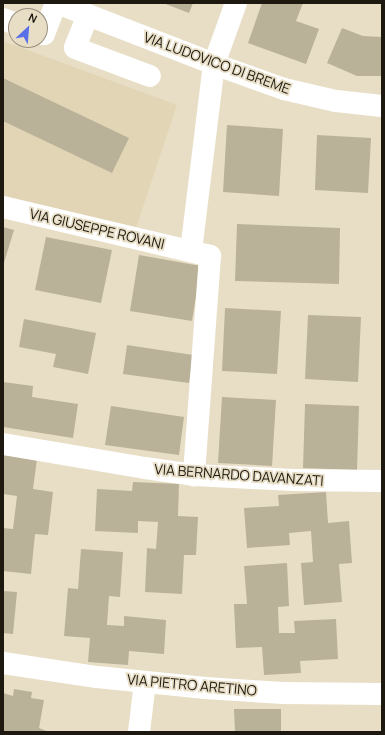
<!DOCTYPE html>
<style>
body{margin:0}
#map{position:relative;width:385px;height:735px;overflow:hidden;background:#e8dec6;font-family:Manrope,sans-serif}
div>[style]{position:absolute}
.built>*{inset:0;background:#e1d5b5}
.building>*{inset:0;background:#bab199}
.minor>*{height:22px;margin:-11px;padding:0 11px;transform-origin:11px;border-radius:11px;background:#fff}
span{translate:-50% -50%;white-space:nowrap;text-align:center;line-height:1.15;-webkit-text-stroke:3.5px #e8dec6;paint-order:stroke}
.street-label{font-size:14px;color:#1d1911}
.frame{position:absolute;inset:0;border:4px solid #1d1911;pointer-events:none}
.north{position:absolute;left:8px;top:8px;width:40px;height:40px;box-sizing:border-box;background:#e8dec6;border:1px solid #978f7e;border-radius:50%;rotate:26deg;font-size:11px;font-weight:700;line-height:16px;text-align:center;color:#1d1911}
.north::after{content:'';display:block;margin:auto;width:14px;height:18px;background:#5a70e7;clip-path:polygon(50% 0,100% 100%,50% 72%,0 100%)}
</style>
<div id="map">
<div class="built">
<div style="clip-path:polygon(3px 41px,177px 105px,135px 231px,3px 199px)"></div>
</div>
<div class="building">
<div style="clip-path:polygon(163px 3px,193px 3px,189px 13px)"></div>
<div style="clip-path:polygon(262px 3px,303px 3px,296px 21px,319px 29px,306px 64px,248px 43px)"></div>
<div style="clip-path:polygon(342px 28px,363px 36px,382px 37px,382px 76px,357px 76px,327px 63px)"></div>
<div style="clip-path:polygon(3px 78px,129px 138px,112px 173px,3px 121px)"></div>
<div style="clip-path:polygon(227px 125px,283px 129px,279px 196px,223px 192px)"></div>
<div style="clip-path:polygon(317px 135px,371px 138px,368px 193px,315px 190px)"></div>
<div style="clip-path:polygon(237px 224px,340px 228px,339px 284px,235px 281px)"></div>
<div style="clip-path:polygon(3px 227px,14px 230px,3px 266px)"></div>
<div style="clip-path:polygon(46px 237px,112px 250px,101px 303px,35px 290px)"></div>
<div style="clip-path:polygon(139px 255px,201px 266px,192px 321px,130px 311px)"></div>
<div style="clip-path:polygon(225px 308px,281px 311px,277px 374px,222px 371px)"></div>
<div style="clip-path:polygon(308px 315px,361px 317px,358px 382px,305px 379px)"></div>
<div style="clip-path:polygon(24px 319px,96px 333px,88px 374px,53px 367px,56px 354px,19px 347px)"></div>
<div style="clip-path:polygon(127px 345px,193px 355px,189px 383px,123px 374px)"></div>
<div style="clip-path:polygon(3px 382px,33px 386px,32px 397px,78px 404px,73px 438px,3px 427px)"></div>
<div style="clip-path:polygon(222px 397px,276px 400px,272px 466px,218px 463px)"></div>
<div style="clip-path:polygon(305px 404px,359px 406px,357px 470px,303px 468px)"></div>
<div style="clip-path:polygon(111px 406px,184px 417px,179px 455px,105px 445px)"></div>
<div style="clip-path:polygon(3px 455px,37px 459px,33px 489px,53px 492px,48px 535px,35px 534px,31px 574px,3px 571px,3px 528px,13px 529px,17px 496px,3px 494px)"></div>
<div style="clip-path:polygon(133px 482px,179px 484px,178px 516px,198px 517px,196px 555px,184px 555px,182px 594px,145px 592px,147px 548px,156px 549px,158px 522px,138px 521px,138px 533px,95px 531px,97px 489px,132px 491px)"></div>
<div style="clip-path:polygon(326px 492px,328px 523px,349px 521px,352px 563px,339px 564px,342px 602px,304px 605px,301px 563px,313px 562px,311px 531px,289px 533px,290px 545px,247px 548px,244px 508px,279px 506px,278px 495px)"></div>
<div style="clip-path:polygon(81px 549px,123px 552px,120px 597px,109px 596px,107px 625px,124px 626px,124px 616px,166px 620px,164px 654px,129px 651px,128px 665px,88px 662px,90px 638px,64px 636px,68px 588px,78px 589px)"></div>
<div style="clip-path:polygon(287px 563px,289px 606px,278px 607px,279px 633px,295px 633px,294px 621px,336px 619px,338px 659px,300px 661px,301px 673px,264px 675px,262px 647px,236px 648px,234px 604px,247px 604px,244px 566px)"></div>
<div style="clip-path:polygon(3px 591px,17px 592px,13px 634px,3px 633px)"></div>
<div style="clip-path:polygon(14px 689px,32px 692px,31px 698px,44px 700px,39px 728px,49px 732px,3px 732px,3px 693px,13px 696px)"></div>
<div style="clip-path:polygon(234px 709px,281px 709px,281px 732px,235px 732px)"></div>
</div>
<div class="minor">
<div style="left:57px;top:3px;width:168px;rotate:21.2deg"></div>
<div style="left:214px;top:64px;width:74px;rotate:19.7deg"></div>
<div style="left:284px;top:89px;width:53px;rotate:13deg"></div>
<div style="left:336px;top:101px;width:46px;rotate:6.2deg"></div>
<div style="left:88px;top:15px;width:35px;rotate:112deg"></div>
<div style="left:75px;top:48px;width:80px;rotate:20.5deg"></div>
<div style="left:3px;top:19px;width:14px;rotate:21deg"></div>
<div style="left:40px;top:33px;width:4px;rotate:14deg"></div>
<div style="left:44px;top:34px;width:33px;rotate:-69deg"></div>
<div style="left:3px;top:207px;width:213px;rotate:13.3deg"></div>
<div style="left:210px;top:256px;width:220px;rotate:94.2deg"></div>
<div style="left:191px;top:251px;width:188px;rotate:-83deg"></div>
<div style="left:214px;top:64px;width:65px;rotate:-70.2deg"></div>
<div style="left:3px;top:444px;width:144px;rotate:9.6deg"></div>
<div style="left:145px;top:468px;width:49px;rotate:8.1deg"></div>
<div style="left:194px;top:475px;width:100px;rotate:2.9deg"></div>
<div style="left:294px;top:480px;width:88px;rotate:0.7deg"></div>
<div style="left:3px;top:663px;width:95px;rotate:8.5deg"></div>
<div style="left:97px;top:677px;width:109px;rotate:5.8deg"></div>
<div style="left:205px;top:688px;width:78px;rotate:3.7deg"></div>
<div style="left:283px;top:693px;width:99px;rotate:0.6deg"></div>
<div style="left:139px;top:732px;width:50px;rotate:-83.2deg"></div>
</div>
<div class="street-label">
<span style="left:217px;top:63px;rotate:20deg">VIA LUDOVICO DI BREME</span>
<span style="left:97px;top:229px;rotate:13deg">VIA GIUSEPPE ROVANI</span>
<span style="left:239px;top:475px;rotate:4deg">VIA BERNARDO DAVANZATI</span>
<span style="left:192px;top:685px;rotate:5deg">VIA PIETRO ARETINO</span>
</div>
<div class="frame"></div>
<div class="north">N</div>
</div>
